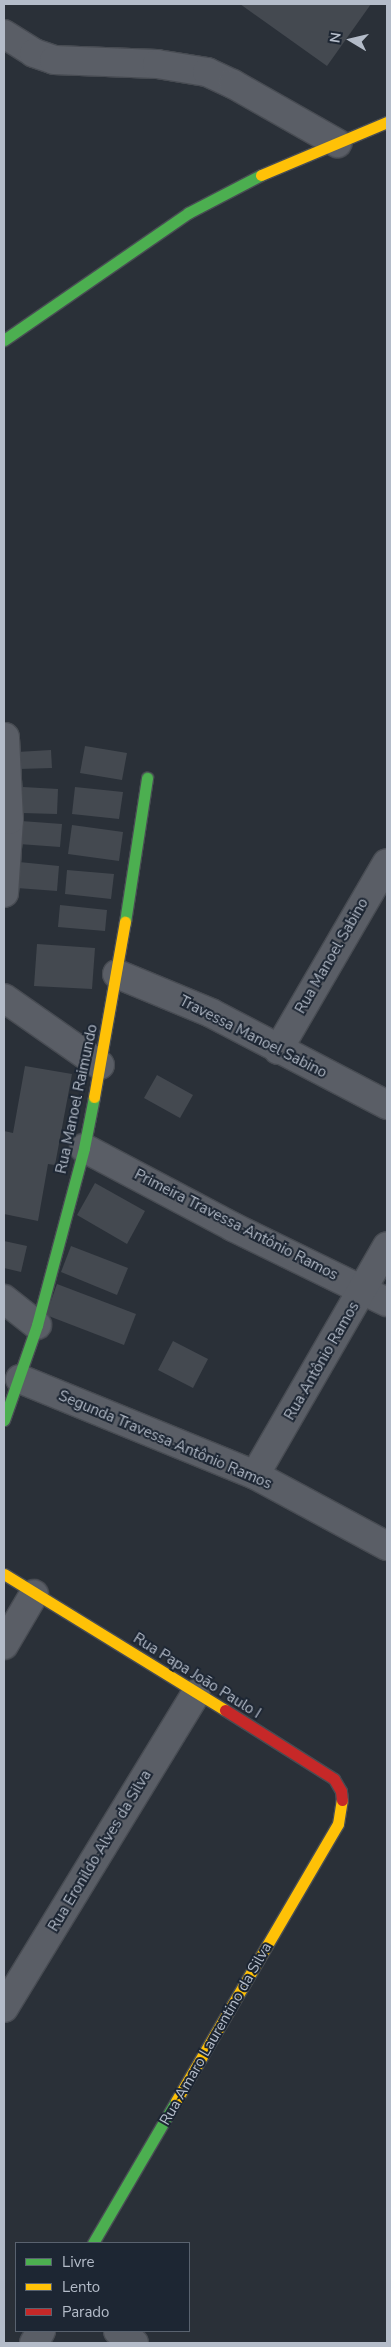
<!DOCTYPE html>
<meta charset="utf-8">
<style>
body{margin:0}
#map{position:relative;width:391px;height:2347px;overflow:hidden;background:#2a3038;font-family:"Nunito Sans",sans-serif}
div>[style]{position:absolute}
.building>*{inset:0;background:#444950}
.roads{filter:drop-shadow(1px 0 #484c53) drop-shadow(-1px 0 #484c53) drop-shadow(0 1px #484c53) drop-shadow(0 -1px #484c53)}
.street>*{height:28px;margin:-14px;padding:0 14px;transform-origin:14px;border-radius:14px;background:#5a5e66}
.fast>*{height:11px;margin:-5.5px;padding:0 5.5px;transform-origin:5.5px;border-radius:5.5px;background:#4caf50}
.slow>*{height:11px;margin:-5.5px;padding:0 5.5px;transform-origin:5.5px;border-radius:5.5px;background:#ffc107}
.jam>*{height:11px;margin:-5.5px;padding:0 5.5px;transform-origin:5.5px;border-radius:5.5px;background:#c62828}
span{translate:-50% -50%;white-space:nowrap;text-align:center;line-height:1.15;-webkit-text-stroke:4px #1d2633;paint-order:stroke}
.street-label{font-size:15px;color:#b4bcc9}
.frame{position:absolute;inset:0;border:5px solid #b4bcc9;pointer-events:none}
.legend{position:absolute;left:15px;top:2242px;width:175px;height:90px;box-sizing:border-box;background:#1d2633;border:1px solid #59626f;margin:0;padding:6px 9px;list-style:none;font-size:15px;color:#b4bcc9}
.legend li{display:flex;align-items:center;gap:10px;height:25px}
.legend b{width:25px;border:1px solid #59626f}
.north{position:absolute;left:326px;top:15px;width:50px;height:50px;-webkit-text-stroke:4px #1d2633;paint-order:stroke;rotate:279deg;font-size:14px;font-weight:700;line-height:20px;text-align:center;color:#b4bcc9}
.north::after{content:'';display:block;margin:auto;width:18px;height:22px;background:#b4bcc9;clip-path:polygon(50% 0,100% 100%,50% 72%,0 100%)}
</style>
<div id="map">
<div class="building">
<div style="clip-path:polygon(240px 4px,371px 4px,327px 66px)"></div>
<div style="clip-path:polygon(85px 746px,127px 753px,122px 780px,80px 773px)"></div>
<div style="clip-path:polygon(51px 750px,52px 768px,19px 769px,17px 752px)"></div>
<div style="clip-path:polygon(23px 787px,58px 789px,57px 814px,22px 813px)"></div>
<div style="clip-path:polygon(75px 787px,123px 792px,119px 819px,72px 814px)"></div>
<div style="clip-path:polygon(21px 821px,62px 824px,60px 847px,19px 844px)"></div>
<div style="clip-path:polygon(72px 825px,123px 832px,119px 861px,68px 854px)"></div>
<div style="clip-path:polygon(19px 862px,59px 866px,57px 891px,17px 888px)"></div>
<div style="clip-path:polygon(67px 870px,114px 874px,111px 899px,65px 894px)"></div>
<div style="clip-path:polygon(60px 905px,107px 910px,105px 931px,58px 927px)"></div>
<div style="clip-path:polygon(37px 944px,95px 948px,92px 989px,34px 986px)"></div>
<div style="clip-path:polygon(25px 1066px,72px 1074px,55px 1165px,48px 1164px,38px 1221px,4px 1214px,4px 1131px,13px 1133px)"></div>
<div style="clip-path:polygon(157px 1075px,193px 1095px,180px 1118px,144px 1098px)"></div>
<div style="clip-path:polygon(95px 1183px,145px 1211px,127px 1244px,77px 1215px)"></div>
<div style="clip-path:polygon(4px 1241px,27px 1246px,21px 1272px,4px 1268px)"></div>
<div style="clip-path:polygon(71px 1246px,128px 1268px,117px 1295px,61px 1272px)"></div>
<div style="clip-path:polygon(57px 1284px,136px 1314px,124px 1345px,46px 1315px)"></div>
<div style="clip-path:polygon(173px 1341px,208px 1359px,193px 1388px,158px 1370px)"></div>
</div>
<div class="roads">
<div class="street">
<div style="left:4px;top:34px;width:36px;rotate:32deg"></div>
<div style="left:34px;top:53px;width:21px;rotate:19deg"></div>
<div style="left:54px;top:60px;width:103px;rotate:2.2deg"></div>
<div style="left:157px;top:64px;width:51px;rotate:9.1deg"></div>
<div style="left:207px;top:72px;width:29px;rotate:25deg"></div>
<div style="left:233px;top:84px;width:120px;rotate:29.6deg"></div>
<div style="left:4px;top:893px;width:73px;rotate:-86.1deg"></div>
<div style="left:9px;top:820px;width:83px;rotate:-92.8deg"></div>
<div style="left:117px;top:974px;width:102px;rotate:22.5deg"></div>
<div style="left:211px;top:1013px;width:199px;rotate:27.6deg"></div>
<div style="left:4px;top:998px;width:117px;rotate:34.9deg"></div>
<div style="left:278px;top:1050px;width:216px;rotate:-59.8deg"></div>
<div style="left:84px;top:1148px;width:169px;rotate:27.9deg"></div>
<div style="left:233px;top:1227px;width:171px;rotate:26deg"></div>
<div style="left:4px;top:1299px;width:42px;rotate:38.2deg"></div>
<div style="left:20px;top:1379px;width:254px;rotate:22.2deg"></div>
<div style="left:255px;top:1475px;width:150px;rotate:28.3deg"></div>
<div style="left:255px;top:1475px;width:264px;rotate:-60deg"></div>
<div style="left:4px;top:1645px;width:59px;rotate:-59.5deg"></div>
<div style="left:4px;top:2008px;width:368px;rotate:-58.6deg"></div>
<div style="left:118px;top:2331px;width:20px;rotate:37deg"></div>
<div style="left:34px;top:2343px;width:14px;rotate:-60deg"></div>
</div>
<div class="fast">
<div style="left:4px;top:340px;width:224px;rotate:-34.6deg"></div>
<div style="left:188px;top:213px;width:82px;rotate:-27.5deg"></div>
<div style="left:125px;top:922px;width:146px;rotate:-81.3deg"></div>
<div style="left:4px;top:1420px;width:101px;rotate:-70.8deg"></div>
<div style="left:37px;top:1325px;width:183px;rotate:-75.1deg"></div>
<div style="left:84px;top:1148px;width:52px;rotate:-78.9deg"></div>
<div style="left:93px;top:2243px;width:164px;rotate:-59.7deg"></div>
</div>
<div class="slow">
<div style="left:261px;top:175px;width:137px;rotate:-22.8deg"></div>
<div style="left:94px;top:1097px;width:178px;rotate:-80deg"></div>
<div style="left:4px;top:1574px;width:259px;rotate:31.6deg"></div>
<div style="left:176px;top:2101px;width:321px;rotate:-59.7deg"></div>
<div style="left:338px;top:1824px;width:24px;rotate:-81deg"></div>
</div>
<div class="jam">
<div style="left:225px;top:1710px;width:129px;rotate:32.3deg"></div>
<div style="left:334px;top:1779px;width:14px;rotate:60deg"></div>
<div style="left:341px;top:1791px;width:9px;rotate:84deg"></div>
</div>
</div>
<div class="street-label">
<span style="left:332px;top:956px;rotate:-60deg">Rua Manoel Sabino</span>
<span style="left:253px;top:1037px;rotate:27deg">Travessa Manoel Sabino</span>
<span style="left:77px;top:1099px;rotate:-78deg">Rua Manoel Raimundo</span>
<span style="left:236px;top:1225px;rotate:27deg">Primeira Travessa Antônio Ramos</span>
<span style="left:322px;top:1361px;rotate:-60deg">Rua Antônio Ramos</span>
<span style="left:165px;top:1440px;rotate:23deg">Segunda Travessa Antônio Ramos</span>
<span style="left:197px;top:1676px;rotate:32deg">Rua Papa João Paulo I</span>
<span style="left:100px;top:1851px;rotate:-59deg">Rua Eronildo Alves da Silva</span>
<span style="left:216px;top:2034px;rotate:-60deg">Rua Amaro Laurentino da Silva</span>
</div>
<div class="frame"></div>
<ul class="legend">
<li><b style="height:6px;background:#4caf50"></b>Livre</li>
<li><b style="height:6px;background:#ffc107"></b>Lento</li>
<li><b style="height:6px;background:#c62828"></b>Parado</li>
</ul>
<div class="north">N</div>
</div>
